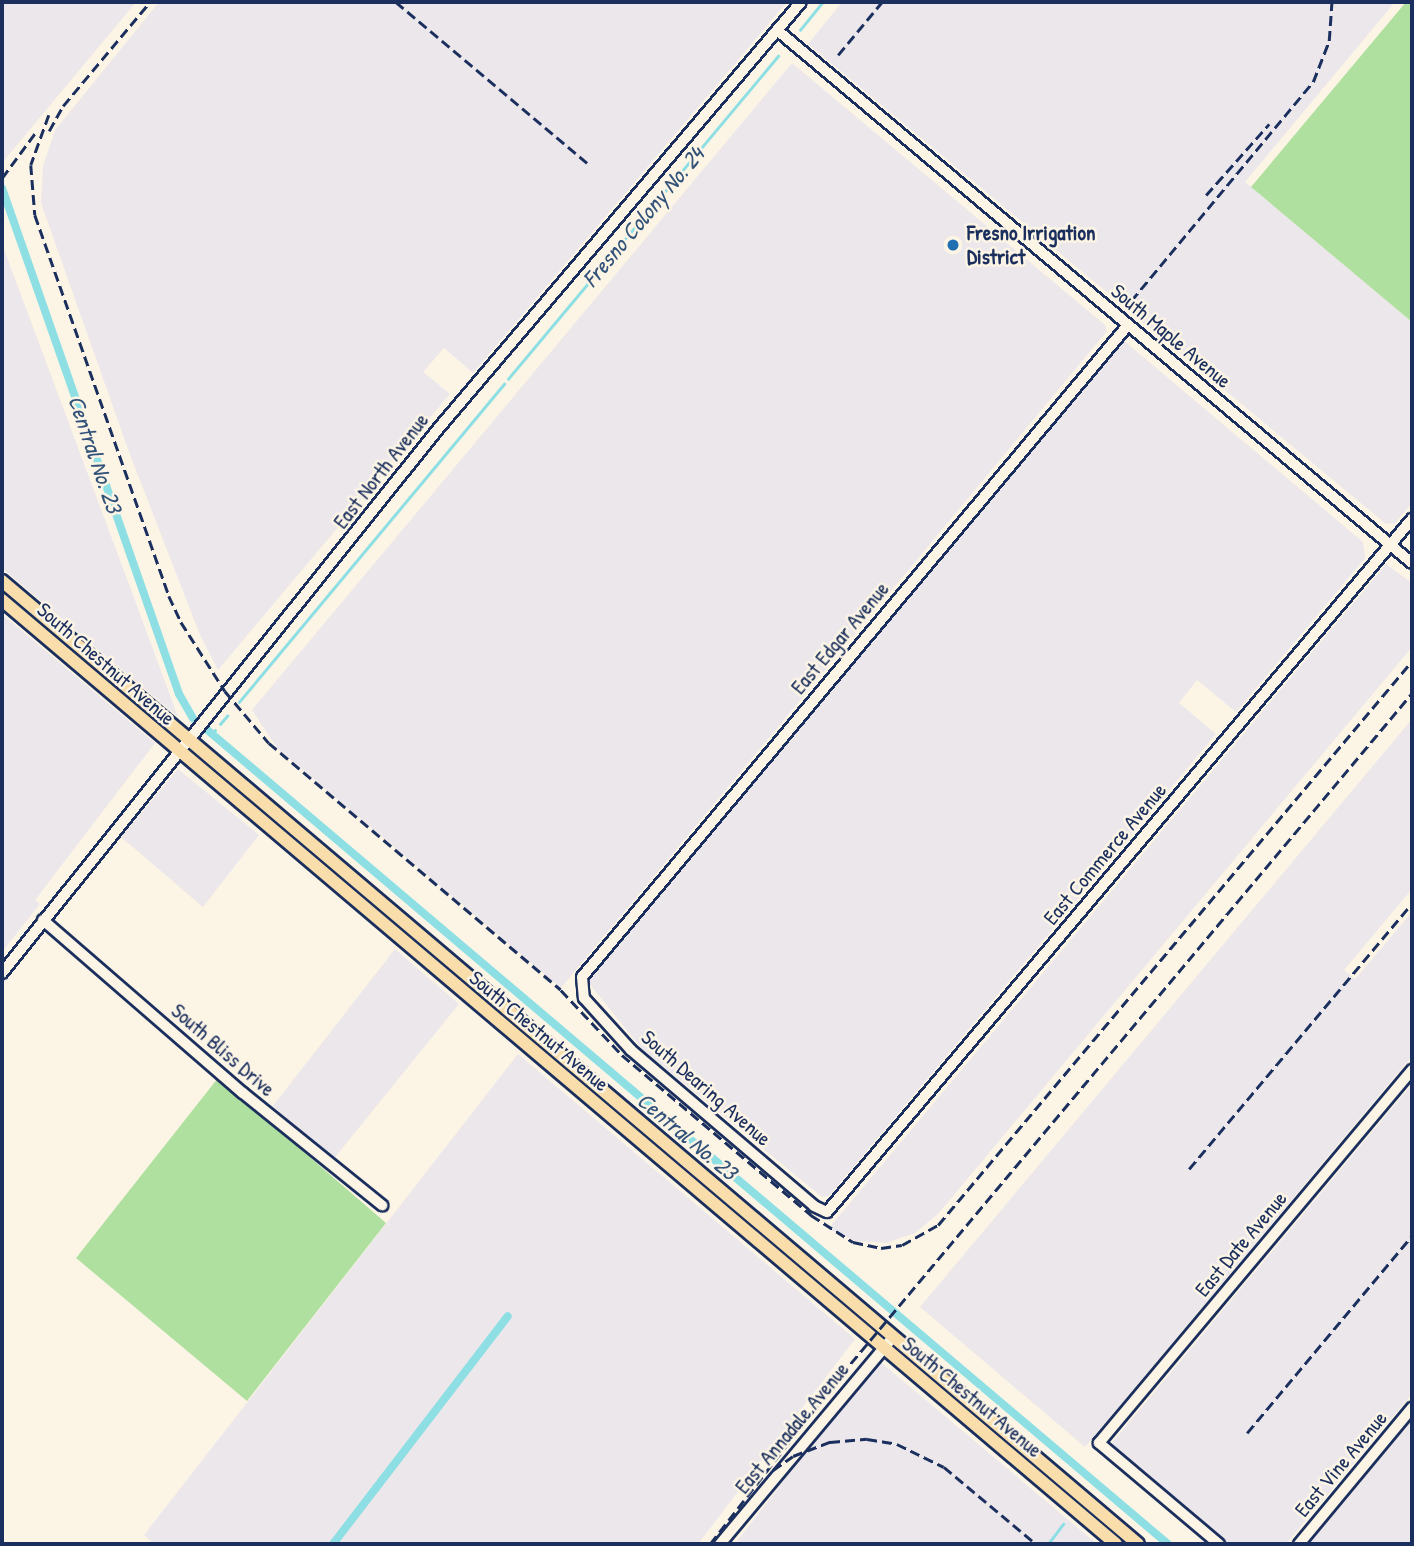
<!DOCTYPE html>
<style>
body{margin:0}
#map{position:relative;width:1414px;height:1546px;overflow:hidden;background:#fcf5e5;font-family:"Patrick Hand",sans-serif}
div>[style]{position:absolute}
.built>*{inset:0;background:#ece7eb}
.green>*{inset:0;background:#b0e0a0}
.stream>*{height:2.5px;margin:-1.25px;padding:0 1.25px;transform-origin:1.25px;border-radius:1.25px;background:#8ddfe4}
.canal>*{height:8px;margin:-4px;padding:0 4px;transform-origin:4px;border-radius:4px;background:#8ddfe4}
.roads{filter:drop-shadow(2px 0 #1b2f5e) drop-shadow(-2px 0 #1b2f5e) drop-shadow(0 2px #1b2f5e) drop-shadow(0 -2px #1b2f5e)}
.minor>*{height:10px;margin:-5px;padding:0 5px;transform-origin:5px;border-radius:5px;background:#fcf5e5}
.major>*{height:12px;margin:-6px;padding:0 6px;transform-origin:6px;border-radius:6px;background:#f9deab}
.rail>*{height:2.5px;margin-top:-1.25px;transform-origin:0;background:repeating-linear-gradient(90deg,#1b2f5e 0 10px,transparent 0 15px)}
.dots>*{width:19px;height:19px;translate:-50% -50%;box-sizing:border-box;border:4px solid #fcf5e5;border-radius:50%}
span{translate:-50% -50%;white-space:nowrap;text-align:center;line-height:1.15;-webkit-text-stroke:5px #fcf5e5;paint-order:stroke}
.poi-label{font-size:21px;color:#1b2f5e;font-weight:700}
.left{translate:0 -50%;text-align:left}
.street-label{font-size:21px;color:#1b2f5e}
.water-label{font-size:23px;color:#325279;font-style:italic}
.frame{position:absolute;inset:0;border:4px solid #1b2f5e;pointer-events:none}
</style>
<div id="map">
<div class="built">
<div style="clip-path:polygon(2px 2px,136px 2px,2px 163px)"></div>
<div style="clip-path:polygon(159px 2px,787px 2px,473px 373px,444px 348px,423px 372px,450px 394px,218px 670px,200px 635px,129px 452px,41px 203px,43px 166px,55px 130px)"></div>
<div style="clip-path:polygon(842px 2px,1395px 2px,1245px 182px,1412px 322px,1412px 503px,1395px 523px,1386px 524px,808px 44px)"></div>
<div style="clip-path:polygon(792px 63px,1105px 325px,1107px 331px,561px 988px,277px 748px,252px 710px)"></div>
<div style="clip-path:polygon(2px 244px,136px 603px,178px 717px,2px 568px)"></div>
<div style="clip-path:polygon(1123px 340px,1363px 542px,1365px 558px,1236px 712px,1197px 680px,1179px 703px,1216px 734px,829px 1196px,822px 1197px,642px 1049px,588px 982px)"></div>
<div style="clip-path:polygon(1386px 564px,1412px 583px,1412px 647px,938px 1214px,915px 1233px,886px 1243px,856px 1241px,828px 1229px)"></div>
<div style="clip-path:polygon(2px 614px,155px 743px,35px 900px,40px 904px,2px 952px)"></div>
<div style="clip-path:polygon(1412px 719px,1412px 889px,1344px 970px,1355px 979px,1412px 912px,1412px 1056px,1085px 1447px,920px 1307px)"></div>
<div style="clip-path:polygon(178px 769px,259px 835px,203px 907px,121px 837px)"></div>
<div style="clip-path:polygon(395px 949px,459px 1004px,332px 1161px,273px 1106px)"></div>
<div style="clip-path:polygon(518px 1054px,855px 1339px,698px 1544px,154px 1544px,144px 1535px)"></div>
<div style="clip-path:polygon(1412px 1084px,1412px 1394px,1286px 1544px,1228px 1544px,1110px 1445px)"></div>
<div style="clip-path:polygon(877px 1359px,1097px 1544px,735px 1544px)"></div>
<div style="clip-path:polygon(1412px 1420px,1412px 1544px,1309px 1544px,1345px 1501px)"></div>
</div>
<div class="green">
<div style="clip-path:polygon(1406px 2px,1412px 2px,1412px 322px,1251px 187px)"></div>
<div style="clip-path:polygon(218px 1078px,386px 1223px,247px 1401px,76px 1258px)"></div>
</div>
<div class="stream">
<div style="left:800px;top:30px;width:36px;rotate:-51deg"></div>
<div style="left:508px;top:379px;width:421px;rotate:-50.1deg"></div>
<div style="left:239px;top:702px;width:414px;rotate:-50.2deg"></div>
<div style="left:220px;top:724px;width:11px;rotate:-49deg"></div>
<div style="left:213px;top:735px;width:5px;rotate:-68deg"></div>
<div style="left:1048px;top:1544px;width:25px;rotate:-53deg"></div>
</div>
<div class="canal">
<div style="left:2px;top:188px;width:536px;rotate:70.72deg"></div>
<div style="left:179px;top:694px;width:28px;rotate:60deg"></div>
<div style="left:205px;top:728px;width:1262px;rotate:40.28deg"></div>
<div style="left:333px;top:1544px;width:287px;rotate:-52.5deg"></div>
</div>
<div class="roads">
<div class="minor">
<div style="left:777px;top:30px;width:829px;rotate:40.01deg"></div>
<div style="left:1128px;top:325px;width:850px;rotate:129.94deg"></div>
<div style="left:582px;top:977px;width:21px;rotate:85deg"></div>
<div style="left:584px;top:998px;width:70px;rotate:47.9deg"></div>
<div style="left:631px;top:1050px;width:240px;rotate:40.4deg"></div>
<div style="left:814px;top:1206px;width:14px;rotate:25deg"></div>
<div style="left:827px;top:1212px;width:907px;rotate:-49.83deg"></div>
<div style="left:43px;top:920px;width:264px;rotate:40.9deg"></div>
<div style="left:243px;top:1093px;width:179px;rotate:38.9deg"></div>
<div style="left:2px;top:973px;width:697px;rotate:-51.29deg"></div>
<div style="left:438px;top:429px;width:560px;rotate:-49.63deg"></div>
<div style="left:720px;top:1544px;width:270px;rotate:-50.1deg"></div>
<div style="left:1219px;top:1544px;width:157px;rotate:-139.9deg"></div>
<div style="left:1099px;top:1443px;width:487px;rotate:-50deg"></div>
<div style="left:1299px;top:1544px;width:177px;rotate:-50.3deg"></div>
</div>
<div class="major">
<div style="left:2px;top:581px;width:1489px;rotate:40.29deg"></div>
<div style="left:2px;top:600px;width:1460px;rotate:40.28deg"></div>
</div>
</div>
<div class="rail">
<div style="left:396px;top:2px;width:250px;rotate:40.1deg"></div>
<div style="left:838px;top:55px;width:69px;rotate:-50.3deg"></div>
<div style="left:49px;top:115px;width:53px;rotate:109.8deg"></div>
<div style="left:31px;top:165px;width:50px;rotate:85.4deg"></div>
<div style="left:35px;top:215px;width:404px;rotate:70.6deg"></div>
<div style="left:169px;top:596px;width:29px;rotate:65deg"></div>
<div style="left:181px;top:622px;width:82px;rotate:57.5deg"></div>
<div style="left:225px;top:691px;width:68px;rotate:49.8deg"></div>
<div style="left:269px;top:743px;width:382px;rotate:40.2deg"></div>
<div style="left:561px;top:990px;width:89px;rotate:46.8deg"></div>
<div style="left:622px;top:1055px;width:248px;rotate:40.2deg"></div>
<div style="left:811px;top:1215px;width:50px;rotate:32.7deg"></div>
<div style="left:853px;top:1242px;width:29px;rotate:12deg"></div>
<div style="left:881px;top:1248px;width:21px;rotate:-8deg"></div>
<div style="left:902px;top:1245px;width:41px;rotate:-29.1deg"></div>
<div style="left:938px;top:1225px;width:737px;rotate:-49.96deg"></div>
<div style="left:49px;top:131px;width:29px;rotate:-61deg"></div>
<div style="left:63px;top:106px;width:136px;rotate:-50.1deg"></div>
<div style="left:2px;top:178px;width:56px;rotate:-53.7deg"></div>
<div style="left:1206px;top:195px;width:95px;rotate:-48.4deg"></div>
<div style="left:1131px;top:301px;width:285px;rotate:-50.3deg"></div>
<div style="left:1313px;top:82px;width:44px;rotate:-68.7deg"></div>
<div style="left:1329px;top:41px;width:39px;rotate:-86deg"></div>
<div style="left:1189px;top:1169px;width:347px;rotate:-50deg"></div>
<div style="left:1247px;top:1433px;width:257px;rotate:-50.1deg"></div>
<div style="left:773px;top:1470px;width:24px;rotate:-35deg"></div>
<div style="left:793px;top:1456px;width:40px;rotate:-21deg"></div>
<div style="left:830px;top:1442px;width:37px;rotate:-5deg"></div>
<div style="left:867px;top:1439px;width:30px;rotate:9deg"></div>
<div style="left:897px;top:1444px;width:52px;rotate:26.1deg"></div>
<div style="left:944px;top:1467px;width:120px;rotate:39.9deg"></div>
<div style="left:710px;top:1544px;width:214px;rotate:-52.2deg"></div>
<div style="left:841px;top:1375px;width:889px;rotate:-50.06deg"></div>
</div>
<div class="dots">
<div style="left:953px;top:245px;background:#1f6fb2"></div>
</div>
<div class="poi-label">
<span class="left" style="left:967px;top:245px">Fresno Irrigation<br>District</span>
</div>
<div class="street-label">
<span style="left:1171px;top:336px;rotate:40deg">South Maple Avenue</span>
<span style="left:381px;top:471px;rotate:-52deg">East North Avenue</span>
<span style="left:840px;top:638px;rotate:-50deg">East Edgar Avenue</span>
<span style="left:106px;top:664px;rotate:41deg">South Chestnut Avenue</span>
<span style="left:1105px;top:854px;rotate:-50deg">East Commerce Avenue</span>
<span style="left:539px;top:1031px;rotate:40deg">South Chestnut Avenue</span>
<span style="left:223px;top:1050px;rotate:41deg">South Bliss Drive</span>
<span style="left:706px;top:1088px;rotate:41deg">South Dearing Avenue</span>
<span style="left:1241px;top:1244px;rotate:-50deg">East Date Avenue</span>
<span style="left:972px;top:1397px;rotate:40deg">South Chestnut Avenue</span>
<span style="left:792px;top:1428px;rotate:-50deg">East Annadale Avenue</span>
<span style="left:1341px;top:1464px;rotate:-50deg">East Vine Avenue</span>
</div>
<div class="water-label">
<span style="left:643px;top:217px;rotate:-50deg">Fresno Colony No. 24</span>
<span style="left:95px;top:454px;rotate:71deg">Central No. 23</span>
<span style="left:687px;top:1136px;rotate:40deg">Central No. 23</span>
</div>
<div class="frame"></div>
</div>
